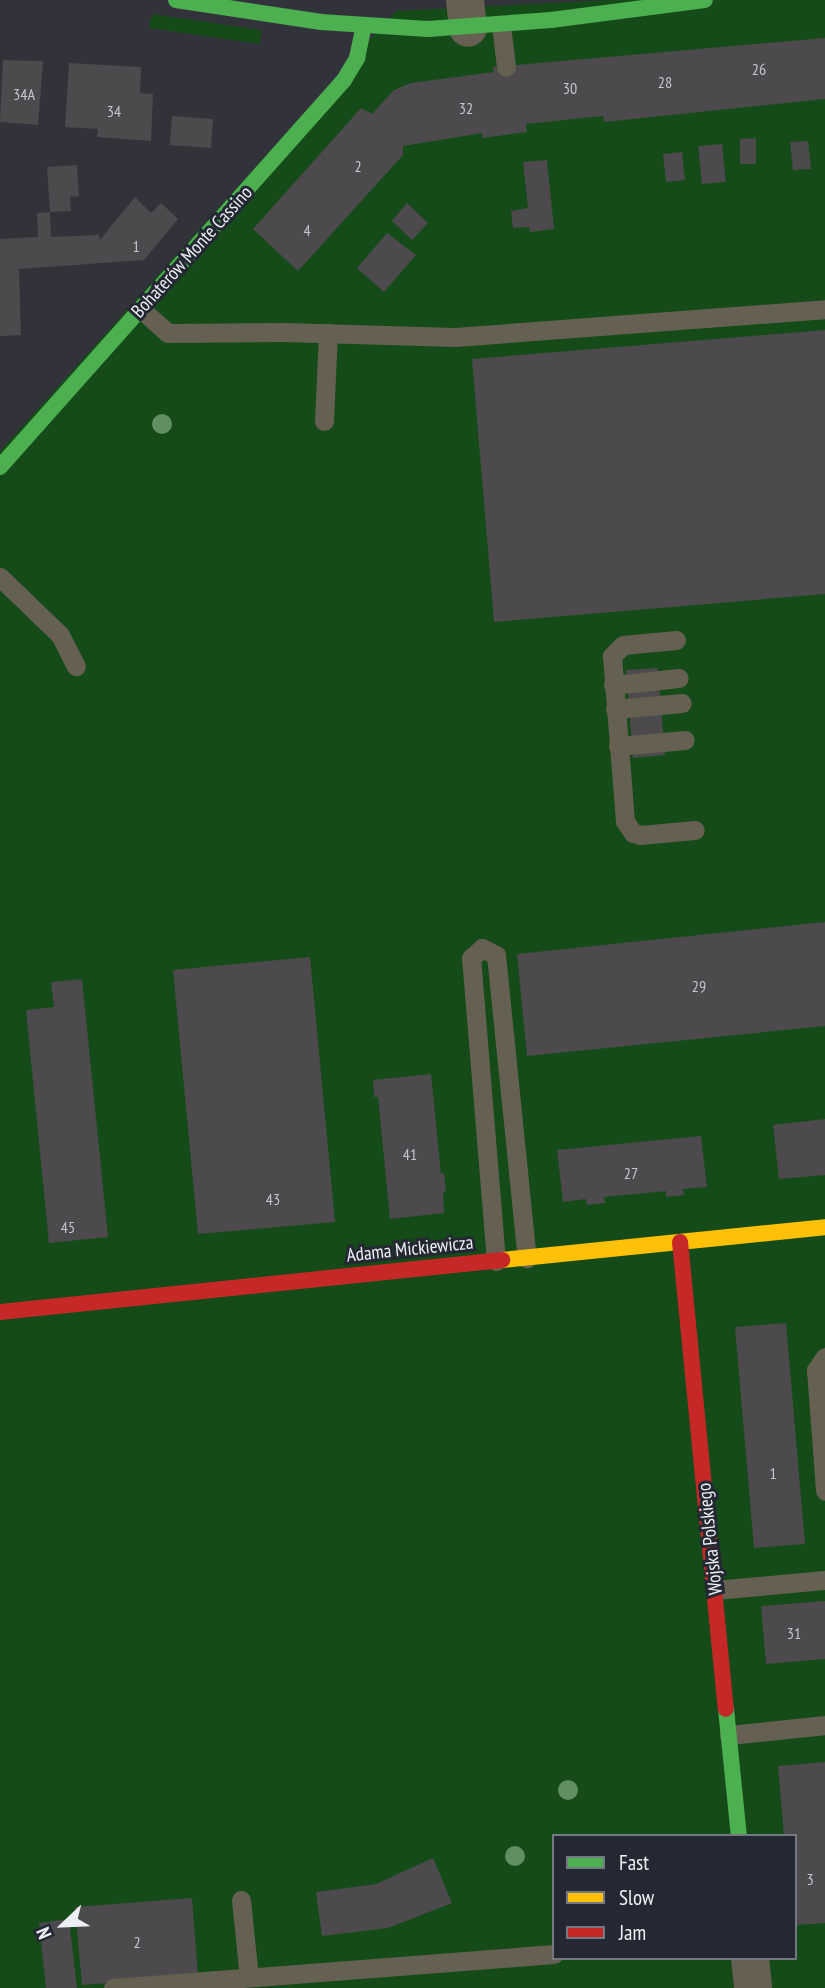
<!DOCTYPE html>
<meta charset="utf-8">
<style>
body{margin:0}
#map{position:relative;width:825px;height:1988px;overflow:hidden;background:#32333a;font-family:"PT Sans Narrow",sans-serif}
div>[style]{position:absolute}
.green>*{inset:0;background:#154b19}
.building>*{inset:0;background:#4c4a4c}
.lane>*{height:19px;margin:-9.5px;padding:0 9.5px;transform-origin:9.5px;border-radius:9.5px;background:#656051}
.street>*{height:38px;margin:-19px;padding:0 19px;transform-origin:19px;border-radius:19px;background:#656051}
.fast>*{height:16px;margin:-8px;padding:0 8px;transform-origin:8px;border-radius:8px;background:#4caf50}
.slow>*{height:16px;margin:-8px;padding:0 8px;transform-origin:8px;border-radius:8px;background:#ffc107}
.jam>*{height:16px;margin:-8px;padding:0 8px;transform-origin:8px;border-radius:8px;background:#c62828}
.trees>*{width:20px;height:20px;margin:-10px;border-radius:50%;background:#5f8f62}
span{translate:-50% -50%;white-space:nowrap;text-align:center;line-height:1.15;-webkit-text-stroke:6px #242833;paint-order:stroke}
.number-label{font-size:16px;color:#c4c6cc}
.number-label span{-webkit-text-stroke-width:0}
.street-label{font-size:19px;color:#eceff6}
.legend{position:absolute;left:552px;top:1834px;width:245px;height:126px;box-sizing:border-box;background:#242833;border:2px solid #747881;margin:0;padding:9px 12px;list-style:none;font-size:21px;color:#eceff6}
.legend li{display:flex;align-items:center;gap:14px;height:35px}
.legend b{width:35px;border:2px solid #747881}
.north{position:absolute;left:28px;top:1890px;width:70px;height:70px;-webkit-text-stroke:5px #242833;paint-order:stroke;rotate:247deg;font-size:19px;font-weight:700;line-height:28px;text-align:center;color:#eceff6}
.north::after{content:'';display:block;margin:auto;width:24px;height:32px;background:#eceff6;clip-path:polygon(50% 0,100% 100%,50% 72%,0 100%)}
</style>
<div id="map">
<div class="green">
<div style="clip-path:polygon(evenodd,609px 0,825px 0,825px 1988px,0 1988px,0 451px,396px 11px,609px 0,554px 1836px,795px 1836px,795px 1958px,554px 1958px,554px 1836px)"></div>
<div style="clip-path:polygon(152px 14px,261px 30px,260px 44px,149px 28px)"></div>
</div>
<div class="building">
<div style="clip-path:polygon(825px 38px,825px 99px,604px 122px,603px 116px,526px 124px,527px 132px,482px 138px,482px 133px,403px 146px,403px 155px,298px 271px,253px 229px,361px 108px,372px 114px,394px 90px,411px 83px,494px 72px,493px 67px)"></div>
<div style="clip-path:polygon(3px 60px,43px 61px,38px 125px,0 122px)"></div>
<div style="clip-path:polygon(69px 63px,141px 67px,140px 93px,153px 94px,151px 141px,97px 137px,98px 129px,65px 127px)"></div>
<div style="clip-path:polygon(172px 116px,213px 119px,211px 148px,170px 145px)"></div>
<div style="clip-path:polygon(756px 138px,756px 164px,740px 164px,740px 139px)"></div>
<div style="clip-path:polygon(808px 141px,811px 169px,793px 170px,790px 142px)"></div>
<div style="clip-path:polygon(722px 144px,726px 182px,702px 184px,698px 146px)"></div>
<div style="clip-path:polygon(682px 152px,685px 180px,666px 182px,663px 154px)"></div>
<div style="clip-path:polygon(547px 160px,554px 229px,530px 232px,529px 227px,513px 228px,511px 211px,528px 208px,523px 162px)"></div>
<div style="clip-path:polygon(77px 165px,79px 196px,70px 197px,71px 211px,50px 212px,47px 167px)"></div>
<div style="clip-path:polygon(135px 197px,151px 213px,161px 203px,178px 219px,144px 260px,19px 269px,21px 335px,0 336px,0 239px,38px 237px,37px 213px,50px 212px,51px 237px,99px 235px,100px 240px)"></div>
<div style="clip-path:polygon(407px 203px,428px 223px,412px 240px,392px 221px)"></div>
<div style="clip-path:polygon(387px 233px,416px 255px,384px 292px,357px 268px)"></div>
<div style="clip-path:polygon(825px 330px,825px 594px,494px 622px,472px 359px)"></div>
<div style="clip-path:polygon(658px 668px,665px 755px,633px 758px,626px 670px)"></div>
<div style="clip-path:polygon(825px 922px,825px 1026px,527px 1056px,517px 954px)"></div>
<div style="clip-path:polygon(310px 957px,335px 1222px,198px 1234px,173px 970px)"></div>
<div style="clip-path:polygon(82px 979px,108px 1237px,49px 1243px,26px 1010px,54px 1007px,51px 982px)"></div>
<div style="clip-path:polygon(431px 1074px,441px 1174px,444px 1173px,446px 1192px,443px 1192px,444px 1213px,390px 1219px,378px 1097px,374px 1097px,373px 1080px)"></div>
<div style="clip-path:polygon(825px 1119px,825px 1175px,779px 1179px,773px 1125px)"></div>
<div style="clip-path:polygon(701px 1136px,707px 1187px,683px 1189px,684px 1195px,666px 1197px,666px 1191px,604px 1197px,605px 1203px,587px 1205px,586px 1199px,563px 1202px,557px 1150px)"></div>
<div style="clip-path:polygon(786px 1323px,805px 1544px,754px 1548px,735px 1327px)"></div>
<div style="clip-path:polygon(825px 1601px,825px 1659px,766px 1664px,761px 1606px)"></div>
<div style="clip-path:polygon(825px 1762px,825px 1923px,795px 1925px,795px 1836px,784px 1836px,778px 1766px)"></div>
<div style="clip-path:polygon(433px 1858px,452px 1903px,388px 1928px,322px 1936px,316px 1892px,376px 1884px)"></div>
<div style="clip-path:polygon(192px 1898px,198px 1976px,82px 1985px,75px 1907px)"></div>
<div style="clip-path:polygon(69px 1919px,77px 1988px,46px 1988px,39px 1923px)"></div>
</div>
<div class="lane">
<div style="left:501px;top:25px;width:42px;rotate:83.2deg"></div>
<div style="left:141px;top:309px;width:36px;rotate:42deg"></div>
<div style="left:168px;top:333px;width:116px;rotate:-0.5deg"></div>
<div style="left:284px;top:332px;width:171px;rotate:1.7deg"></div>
<div style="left:455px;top:337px;width:371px;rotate:-4.3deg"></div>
<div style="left:324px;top:421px;width:88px;rotate:-87.4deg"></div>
<div style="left:0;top:577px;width:83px;rotate:44deg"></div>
<div style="left:60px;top:635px;width:35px;rotate:63deg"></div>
<div style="left:676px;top:640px;width:53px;rotate:174.6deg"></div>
<div style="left:623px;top:645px;width:16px;rotate:135deg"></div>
<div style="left:612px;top:656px;width:166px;rotate:85.5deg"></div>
<div style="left:625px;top:821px;width:14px;rotate:56deg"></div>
<div style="left:633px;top:833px;width:7px;rotate:16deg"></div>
<div style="left:640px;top:835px;width:55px;rotate:-5.2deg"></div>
<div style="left:613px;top:685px;width:66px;rotate:-6.1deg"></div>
<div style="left:615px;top:709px;width:67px;rotate:-5.1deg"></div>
<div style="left:618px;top:746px;width:67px;rotate:-5.1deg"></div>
<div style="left:496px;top:1261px;width:304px;rotate:-94.7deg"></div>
<div style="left:471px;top:958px;width:15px;rotate:-42deg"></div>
<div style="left:482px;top:948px;width:16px;rotate:27deg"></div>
<div style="left:496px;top:955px;width:305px;rotate:84.2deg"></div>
<div style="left:825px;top:1357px;width:16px;rotate:125deg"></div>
<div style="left:816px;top:1370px;width:121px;rotate:85.7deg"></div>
<div style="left:715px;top:1590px;width:110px;rotate:-5.2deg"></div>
<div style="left:729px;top:1735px;width:97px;rotate:-5.9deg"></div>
<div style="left:241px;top:1900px;width:77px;rotate:84.1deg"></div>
<div style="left:113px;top:1988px;width:442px;rotate:-4.4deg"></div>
</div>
<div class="street">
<div style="left:465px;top:0;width:28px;rotate:84deg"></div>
<div style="left:750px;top:1958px;width:30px;rotate:84deg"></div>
</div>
<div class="fast">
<div style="left:176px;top:0;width:147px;rotate:8.6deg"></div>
<div style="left:321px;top:22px;width:107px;rotate:3.7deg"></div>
<div style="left:428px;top:29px;width:123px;rotate:-4.2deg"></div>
<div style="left:551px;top:20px;width:155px;rotate:-7.4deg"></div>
<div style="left:0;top:467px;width:518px;rotate:-48.37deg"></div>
<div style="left:344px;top:80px;width:26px;rotate:-59deg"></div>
<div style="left:357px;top:58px;width:33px;rotate:-78deg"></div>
<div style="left:726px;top:1709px;width:128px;rotate:84.2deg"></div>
</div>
<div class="slow">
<div style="left:502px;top:1260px;width:325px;rotate:-5.8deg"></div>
</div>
<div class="jam">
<div style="left:680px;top:1242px;width:469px;rotate:84.4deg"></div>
<div style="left:0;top:1312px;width:505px;rotate:-5.91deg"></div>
</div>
<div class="trees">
<div style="left:162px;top:424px"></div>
<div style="left:568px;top:1790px"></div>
<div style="left:515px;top:1856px"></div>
</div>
<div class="number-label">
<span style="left:759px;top:69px">26</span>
<span style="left:665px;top:82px">28</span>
<span style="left:570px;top:88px">30</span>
<span style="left:24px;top:94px">34A</span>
<span style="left:466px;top:108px">32</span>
<span style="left:114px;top:111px">34</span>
<span style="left:358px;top:166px">2</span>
<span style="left:307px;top:230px">4</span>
<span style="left:136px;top:246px">1</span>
<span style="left:699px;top:986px">29</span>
<span style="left:410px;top:1154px">41</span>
<span style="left:631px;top:1173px">27</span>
<span style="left:273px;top:1199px">43</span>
<span style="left:68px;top:1227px">45</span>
<span style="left:773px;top:1473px">1</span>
<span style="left:794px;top:1633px">31</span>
<span style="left:810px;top:1879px">3</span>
<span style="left:137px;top:1942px">2</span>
</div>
<div class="street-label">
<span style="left:192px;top:252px;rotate:-48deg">Bohaterów Monte Cassino</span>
<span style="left:410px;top:1249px;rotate:-6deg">Adama Mickiewicza</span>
<span style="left:710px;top:1539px;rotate:-96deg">Wojska Polskiego</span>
</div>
<ul class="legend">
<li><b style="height:9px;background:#4caf50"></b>Fast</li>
<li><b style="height:9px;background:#ffc107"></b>Slow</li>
<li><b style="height:9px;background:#c62828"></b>Jam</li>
</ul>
<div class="north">N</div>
</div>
